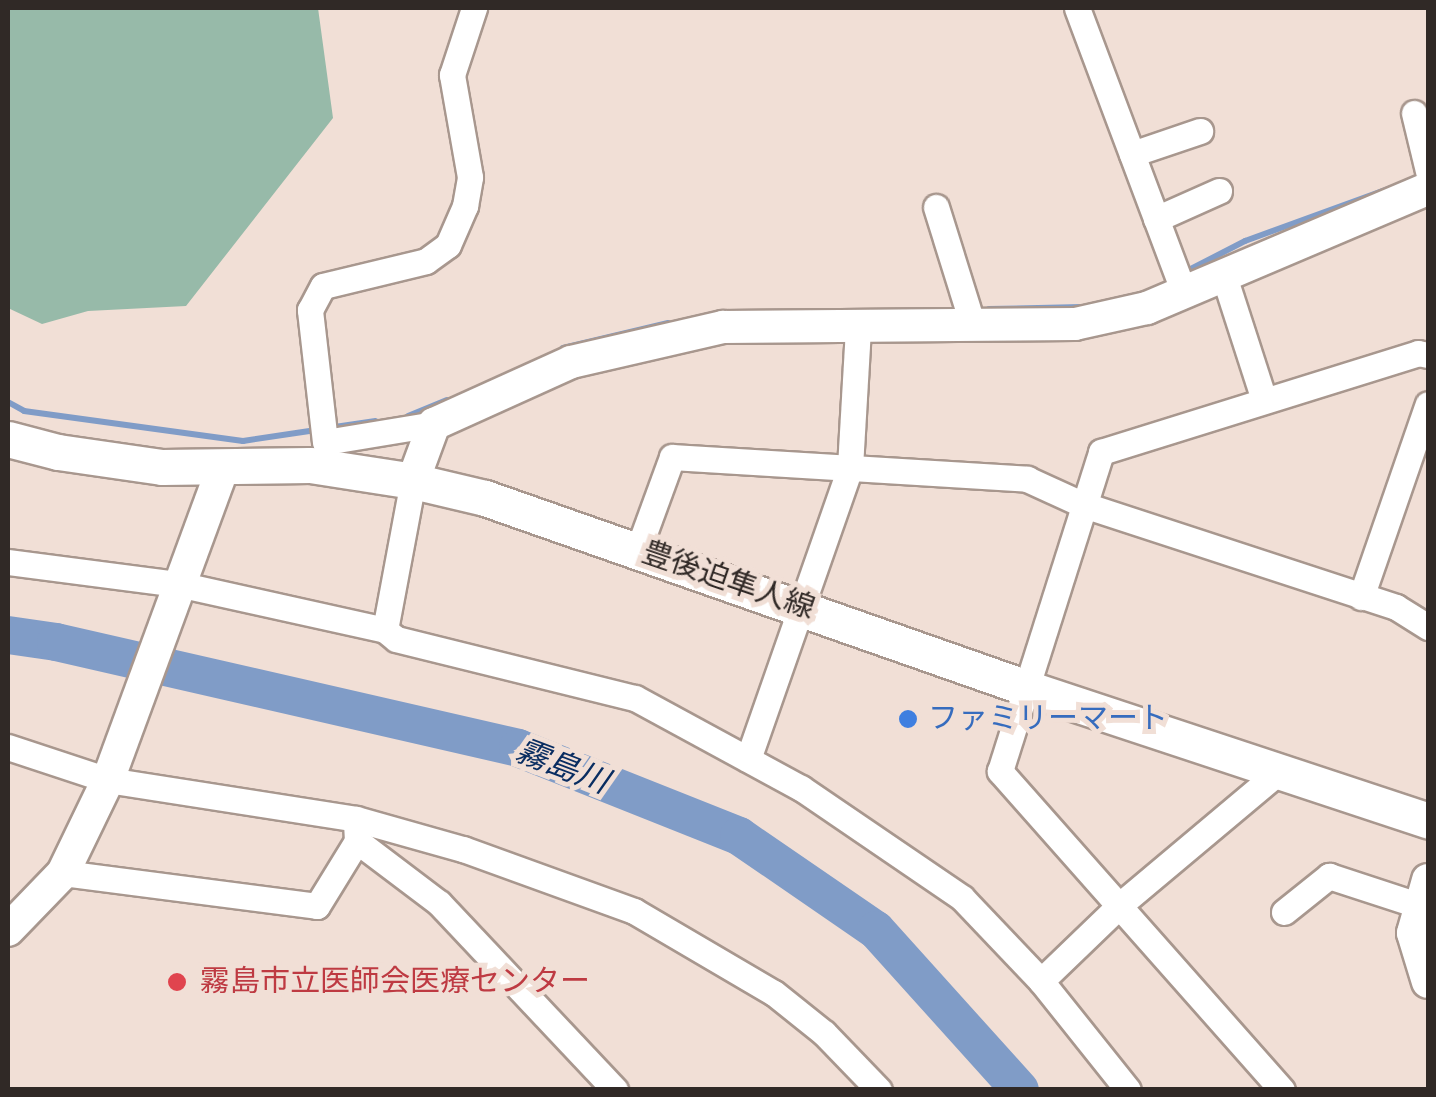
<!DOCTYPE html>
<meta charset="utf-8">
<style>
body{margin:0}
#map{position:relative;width:1436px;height:1097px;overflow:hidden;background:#f1dfd6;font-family:"Alegreya Sans","Noto Sans JP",sans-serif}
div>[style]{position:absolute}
.green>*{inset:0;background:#97baa9}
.stream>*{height:6px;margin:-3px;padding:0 3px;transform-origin:3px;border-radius:3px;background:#809cc7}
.river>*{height:38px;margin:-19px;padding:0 19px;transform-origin:19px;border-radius:19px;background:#809cc7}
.roads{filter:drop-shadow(2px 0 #a8978e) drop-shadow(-2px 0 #a8978e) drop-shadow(0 2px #a8978e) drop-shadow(0 -2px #a8978e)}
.minor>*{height:25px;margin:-12.5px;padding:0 12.5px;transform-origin:12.5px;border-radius:12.5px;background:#fff}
.tertiary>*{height:32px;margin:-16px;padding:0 16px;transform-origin:16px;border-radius:16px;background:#fff}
.secondary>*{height:35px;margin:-17.5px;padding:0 17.5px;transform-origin:17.5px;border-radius:17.5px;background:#fff}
.dots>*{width:28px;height:28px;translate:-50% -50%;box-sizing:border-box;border:5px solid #f1dfd6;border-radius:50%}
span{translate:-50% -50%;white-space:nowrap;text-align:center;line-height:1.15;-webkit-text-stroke:10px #f1dfd6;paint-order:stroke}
.street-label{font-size:30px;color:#302926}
.shop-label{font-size:30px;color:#366cbe}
.left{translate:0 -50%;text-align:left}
.health-label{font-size:30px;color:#be3a42}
.water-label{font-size:32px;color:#092d61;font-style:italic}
.frame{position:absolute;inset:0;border:10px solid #302926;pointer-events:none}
</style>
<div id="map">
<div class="green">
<div style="clip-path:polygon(8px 8px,318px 8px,333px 118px,186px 306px,88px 311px,42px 324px,8px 308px)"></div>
</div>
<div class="stream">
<div style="left:1183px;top:273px;width:70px;rotate:-27.3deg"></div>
<div style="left:1245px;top:241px;width:158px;rotate:-20deg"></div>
<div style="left:989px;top:309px;width:93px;rotate:-1.2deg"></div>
<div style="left:563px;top:348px;width:108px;rotate:-13.4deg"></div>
<div style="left:8px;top:402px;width:18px;rotate:29deg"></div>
<div style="left:24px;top:411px;width:221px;rotate:7.8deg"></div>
<div style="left:243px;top:441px;width:74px;rotate:-8.6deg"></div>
<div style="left:408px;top:416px;width:42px;rotate:-22.3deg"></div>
<div style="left:328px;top:428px;width:48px;rotate:-8.5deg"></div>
</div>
<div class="river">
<div style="left:8px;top:635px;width:49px;rotate:8.3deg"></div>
<div style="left:56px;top:642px;width:474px;rotate:12.9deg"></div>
<div style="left:518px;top:748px;width:238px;rotate:21.7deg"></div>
<div style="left:739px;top:836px;width:166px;rotate:34.5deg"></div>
<div style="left:876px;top:930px;width:215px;rotate:48deg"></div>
</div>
<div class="roads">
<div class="minor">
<div style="left:1077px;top:8px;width:304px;rotate:69.4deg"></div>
<div style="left:1414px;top:113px;width:60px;rotate:76.4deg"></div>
<div style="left:1132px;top:154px;width:72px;rotate:-18.7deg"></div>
<div style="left:936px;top:207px;width:125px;rotate:72.7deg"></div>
<div style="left:1156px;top:219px;width:69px;rotate:-24deg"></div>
<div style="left:1224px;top:276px;width:130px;rotate:72.1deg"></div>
<div style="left:434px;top:424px;width:110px;rotate:170.6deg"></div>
<div style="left:325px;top:442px;width:133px;rotate:-96.5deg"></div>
<div style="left:310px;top:310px;width:27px;rotate:-62deg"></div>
<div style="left:323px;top:286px;width:106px;rotate:-13.6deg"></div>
<div style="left:426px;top:261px;width:27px;rotate:-36deg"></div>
<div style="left:448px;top:245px;width:43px;rotate:-66.4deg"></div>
<div style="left:465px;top:206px;width:29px;rotate:-80deg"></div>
<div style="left:470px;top:177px;width:104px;rotate:-100deg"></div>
<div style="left:452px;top:75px;width:71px;rotate:-71.8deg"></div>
<div style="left:638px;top:550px;width:99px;rotate:-69.9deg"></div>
<div style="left:672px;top:457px;width:356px;rotate:3.5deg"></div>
<div style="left:1027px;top:479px;width:63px;rotate:24.5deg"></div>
<div style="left:1084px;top:505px;width:328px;rotate:18.1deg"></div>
<div style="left:1396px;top:607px;width:38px;rotate:32deg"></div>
<div style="left:8px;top:562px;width:171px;rotate:7.4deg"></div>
<div style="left:178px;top:584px;width:212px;rotate:12.5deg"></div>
<div style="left:385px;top:630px;width:14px;rotate:39deg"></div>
<div style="left:396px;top:639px;width:246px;rotate:13.9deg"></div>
<div style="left:635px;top:698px;width:189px;rotate:28.5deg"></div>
<div style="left:801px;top:788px;width:195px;rotate:34.3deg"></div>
<div style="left:962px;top:898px;width:115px;rotate:46.4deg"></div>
<div style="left:1041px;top:981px;width:139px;rotate:51.4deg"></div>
<div style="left:1361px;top:597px;width:204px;rotate:-70.9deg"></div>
<div style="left:385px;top:630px;width:152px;rotate:-79.4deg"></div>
<div style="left:8px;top:747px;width:105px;rotate:18.3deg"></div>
<div style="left:108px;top:780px;width:251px;rotate:8.9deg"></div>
<div style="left:356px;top:819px;width:111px;rotate:15.7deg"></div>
<div style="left:463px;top:849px;width:182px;rotate:19.9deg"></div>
<div style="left:634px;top:911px;width:162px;rotate:30.4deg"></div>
<div style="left:774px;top:993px;width:64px;rotate:38.7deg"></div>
<div style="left:824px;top:1033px;width:79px;rotate:46deg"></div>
<div style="left:748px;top:759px;width:309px;rotate:-70.7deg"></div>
<div style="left:850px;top:467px;width:138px;rotate:-86.7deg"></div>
<div style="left:357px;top:841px;width:103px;rotate:37.1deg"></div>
<div style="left:439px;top:903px;width:257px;rotate:46.7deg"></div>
<div style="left:63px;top:873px;width:256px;rotate:7.4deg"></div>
<div style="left:317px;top:906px;width:76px;rotate:-58.4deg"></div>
<div style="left:357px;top:841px;width:17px;rotate:-93deg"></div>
<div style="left:1284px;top:912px;width:58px;rotate:-38.7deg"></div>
<div style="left:1329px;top:876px;width:97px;rotate:18.1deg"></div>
<div style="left:1041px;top:981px;width:111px;rotate:-43.9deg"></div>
<div style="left:1121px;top:904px;width:204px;rotate:-40deg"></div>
<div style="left:1282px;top:1090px;width:426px;rotate:-131.5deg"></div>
<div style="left:1000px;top:771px;width:335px;rotate:-72.4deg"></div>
<div style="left:1101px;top:452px;width:332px;rotate:-17.3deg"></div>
<div style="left:1418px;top:353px;width:10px;rotate:11deg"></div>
</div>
<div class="tertiary">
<div style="left:413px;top:481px;width:61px;rotate:-69.8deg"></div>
<div style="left:434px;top:424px;width:150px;rotate:-24.3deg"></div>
<div style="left:571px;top:362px;width:156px;rotate:-13deg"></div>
<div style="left:723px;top:327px;width:352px;rotate:-0.5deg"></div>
<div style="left:1075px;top:324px;width:74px;rotate:-12.5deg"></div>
<div style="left:1147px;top:308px;width:305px;rotate:-23deg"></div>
<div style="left:1428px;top:880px;width:55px;rotate:105.8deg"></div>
<div style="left:1413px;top:933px;width:51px;rotate:73deg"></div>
<div style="left:8px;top:930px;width:79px;rotate:-46deg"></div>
<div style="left:63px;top:873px;width:103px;rotate:-64.2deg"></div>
<div style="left:108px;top:780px;width:333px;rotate:-69.8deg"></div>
</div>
<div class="secondary">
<div style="left:8px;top:439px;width:52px;rotate:14.6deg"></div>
<div style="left:58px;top:452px;width:105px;rotate:8.2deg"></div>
<div style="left:162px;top:467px;width:148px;rotate:-0.8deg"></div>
<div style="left:310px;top:465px;width:104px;rotate:8.8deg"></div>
<div style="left:413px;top:481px;width:74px;rotate:13.3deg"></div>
<div style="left:485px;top:498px;width:574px;rotate:19.32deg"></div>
<div style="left:1027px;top:688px;width:422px;rotate:18.3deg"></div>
</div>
</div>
<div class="dots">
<div style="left:908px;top:719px;background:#3f7fe0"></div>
<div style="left:177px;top:982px;background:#e0444e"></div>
</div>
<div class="street-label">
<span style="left:728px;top:581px;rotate:19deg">豊後迫隼人線</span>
</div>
<div class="shop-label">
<span class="left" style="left:928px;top:719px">ファミリーマート</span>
</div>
<div class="health-label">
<span class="left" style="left:200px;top:982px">霧島市立医師会医療センター</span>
</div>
<div class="water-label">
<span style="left:562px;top:767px;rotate:21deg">霧島川</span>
</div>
<div class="frame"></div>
</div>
